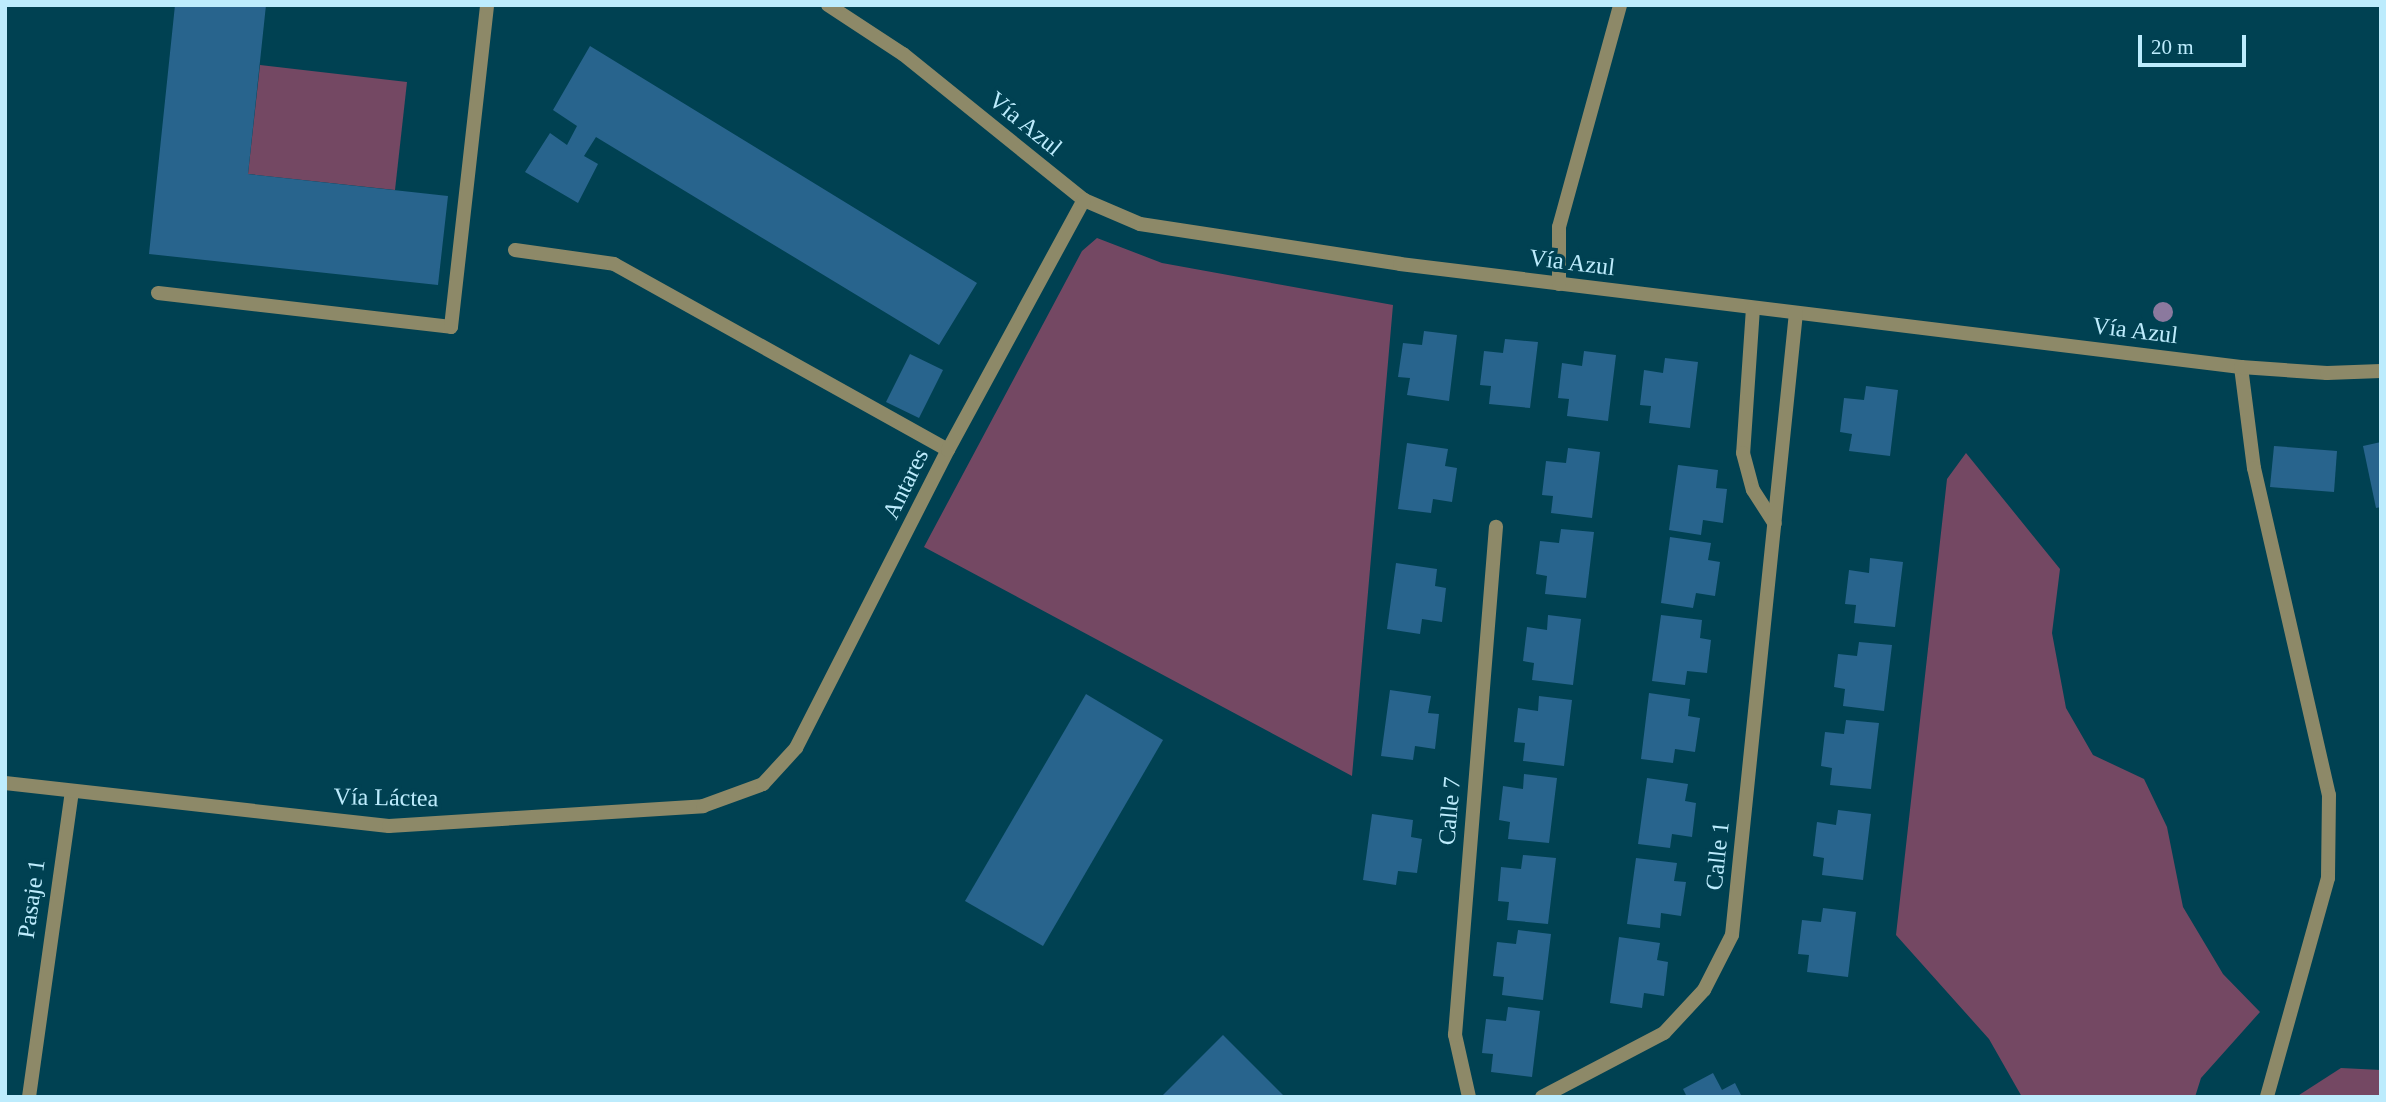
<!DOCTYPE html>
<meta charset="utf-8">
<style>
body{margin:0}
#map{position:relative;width:2386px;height:1102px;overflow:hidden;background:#004152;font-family:Georgia,serif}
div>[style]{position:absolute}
.green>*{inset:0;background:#744863}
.building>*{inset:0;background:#28648d}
.service>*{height:14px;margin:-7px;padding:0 7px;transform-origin:7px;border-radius:7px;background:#8d8968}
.minor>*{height:14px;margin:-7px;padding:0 7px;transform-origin:7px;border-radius:7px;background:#8d8968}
.trees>*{width:20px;height:20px;margin:-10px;border-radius:50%;background:#8b799e}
span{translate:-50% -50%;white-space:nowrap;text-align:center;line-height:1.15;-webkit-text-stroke:7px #004152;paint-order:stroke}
.street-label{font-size:24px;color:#bdecfd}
.frame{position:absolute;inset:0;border:7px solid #bdecfd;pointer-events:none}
.scale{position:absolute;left:2138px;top:35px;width:108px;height:32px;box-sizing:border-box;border:4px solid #bdecfd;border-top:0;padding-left:9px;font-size:21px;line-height:24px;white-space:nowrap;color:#bdecfd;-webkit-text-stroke:5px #004152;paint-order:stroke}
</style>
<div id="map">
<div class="green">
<div style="clip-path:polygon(260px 65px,407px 82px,395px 190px,248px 174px)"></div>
<div style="clip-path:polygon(1097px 238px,1162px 263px,1393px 305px,1352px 776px,924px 547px,1082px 251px)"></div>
<div style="clip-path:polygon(1966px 453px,2060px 569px,2052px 633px,2066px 708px,2093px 755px,2144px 779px,2167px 827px,2183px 907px,2223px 974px,2260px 1012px,2201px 1078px,2195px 1097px,2022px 1097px,1989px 1039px,1896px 935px,1947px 479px)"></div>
<div style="clip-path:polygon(2341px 1068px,2381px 1070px,2381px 1097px,2296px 1097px)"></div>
</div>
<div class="building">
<div style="clip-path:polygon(175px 5px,266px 5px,248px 174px,448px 196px,438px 285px,149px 254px)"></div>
<div style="clip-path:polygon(590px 46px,977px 283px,939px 345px,596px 137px,584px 156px,598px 164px,578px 203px,525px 172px,550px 133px,567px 145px,577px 126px,553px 110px)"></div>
<div style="clip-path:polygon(1424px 331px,1457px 335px,1449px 401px,1407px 395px,1410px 378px,1398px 377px,1403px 343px,1422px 345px)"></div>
<div style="clip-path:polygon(1505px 339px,1538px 342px,1530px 408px,1489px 404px,1491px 386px,1480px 385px,1484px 351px,1503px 353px)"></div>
<div style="clip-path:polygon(1584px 351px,1616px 355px,1608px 421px,1567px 416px,1569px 399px,1558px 398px,1562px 363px,1582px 366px)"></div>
<div style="clip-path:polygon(910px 354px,943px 370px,919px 418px,886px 402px)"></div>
<div style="clip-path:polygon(1665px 358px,1698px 362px,1690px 428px,1649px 423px,1651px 406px,1640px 405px,1644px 370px,1663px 373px)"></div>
<div style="clip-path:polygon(1866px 386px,1898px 390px,1890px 456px,1849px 451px,1852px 434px,1840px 432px,1844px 398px,1864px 400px)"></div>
<div style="clip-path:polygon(2381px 442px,2381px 507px,2376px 508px,2363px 446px)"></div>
<div style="clip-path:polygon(1407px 443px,1448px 449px,1445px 466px,1457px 468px,1452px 502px,1433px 499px,1431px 513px,1398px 509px)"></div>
<div style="clip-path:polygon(2274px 446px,2337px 451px,2334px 492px,2270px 487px)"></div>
<div style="clip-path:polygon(1568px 448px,1600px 452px,1592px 518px,1551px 513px,1553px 496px,1542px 495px,1546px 461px,1566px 463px)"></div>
<div style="clip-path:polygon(1678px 465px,1718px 470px,1716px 488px,1727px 489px,1723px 523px,1703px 520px,1701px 535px,1669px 530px)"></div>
<div style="clip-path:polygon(1561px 529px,1594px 532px,1586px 598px,1545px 594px,1547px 576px,1536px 574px,1540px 541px,1559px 543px)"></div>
<div style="clip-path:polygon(1670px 537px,1711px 543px,1708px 560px,1720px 562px,1715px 596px,1696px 593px,1693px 608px,1661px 603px)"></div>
<div style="clip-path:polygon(1870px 558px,1903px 562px,1895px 627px,1854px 623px,1856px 605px,1845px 604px,1849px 570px,1869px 573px)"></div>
<div style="clip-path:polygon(1396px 563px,1437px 569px,1435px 586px,1446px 588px,1442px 622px,1422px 619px,1420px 634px,1387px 629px)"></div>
<div style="clip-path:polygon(1548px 615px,1581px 619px,1573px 685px,1532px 680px,1534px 663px,1523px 661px,1527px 627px,1547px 630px)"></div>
<div style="clip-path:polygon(1661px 615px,1702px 620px,1700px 638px,1711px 640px,1707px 673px,1687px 671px,1685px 685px,1652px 681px)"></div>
<div style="clip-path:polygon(1859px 642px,1892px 645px,1884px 711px,1843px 706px,1845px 689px,1834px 687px,1838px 654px,1857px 656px)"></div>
<div style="clip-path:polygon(1390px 690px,1431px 696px,1428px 713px,1439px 714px,1435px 749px,1415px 746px,1413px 760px,1381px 756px)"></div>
<div style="clip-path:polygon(1649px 693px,1690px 699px,1688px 716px,1700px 718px,1695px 752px,1675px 749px,1673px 763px,1641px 759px)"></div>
<div style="clip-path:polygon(1086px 694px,1163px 740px,1043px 946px,965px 901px)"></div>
<div style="clip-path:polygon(1539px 696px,1572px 700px,1564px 766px,1523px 761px,1525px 743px,1514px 742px,1518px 708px,1538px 711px)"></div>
<div style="clip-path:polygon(1846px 720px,1879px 723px,1871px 789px,1830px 785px,1832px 768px,1821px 766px,1825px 732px,1844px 734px)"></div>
<div style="clip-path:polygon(1524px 774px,1557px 778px,1549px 843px,1508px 839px,1510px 822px,1499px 820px,1503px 786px,1523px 789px)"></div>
<div style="clip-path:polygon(1647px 778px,1688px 784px,1685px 801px,1696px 803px,1692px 837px,1672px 834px,1670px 848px,1638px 844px)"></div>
<div style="clip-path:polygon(1838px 810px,1871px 814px,1863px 880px,1822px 875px,1824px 858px,1813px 856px,1817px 822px,1836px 825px)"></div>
<div style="clip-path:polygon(1372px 814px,1413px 820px,1411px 837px,1422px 839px,1417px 873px,1398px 871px,1396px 885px,1363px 880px)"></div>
<div style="clip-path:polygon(1523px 855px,1556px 858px,1548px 924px,1507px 920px,1509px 902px,1498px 901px,1501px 867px,1521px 869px)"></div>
<div style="clip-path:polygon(1636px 858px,1677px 863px,1674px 881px,1686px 882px,1681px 916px,1661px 913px,1660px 928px,1627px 924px)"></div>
<div style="clip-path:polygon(1823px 908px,1856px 912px,1848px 977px,1807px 972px,1809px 955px,1798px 954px,1802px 920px,1821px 922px)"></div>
<div style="clip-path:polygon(1518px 930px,1551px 934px,1543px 1000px,1502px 995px,1504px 977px,1493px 976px,1497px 942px,1516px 944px)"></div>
<div style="clip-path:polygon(1619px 937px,1660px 943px,1657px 960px,1668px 962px,1664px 996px,1644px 993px,1642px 1008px,1610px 1003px)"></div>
<div style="clip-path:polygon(1508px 1007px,1540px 1011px,1532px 1077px,1491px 1072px,1493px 1054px,1482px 1053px,1486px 1019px,1506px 1021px)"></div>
<div style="clip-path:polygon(1223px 1035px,1285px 1097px,1161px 1097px)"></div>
<div style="clip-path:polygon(1713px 1073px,1722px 1090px,1735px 1083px,1742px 1097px,1687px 1097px,1683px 1089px)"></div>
</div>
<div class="service">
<div style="left:2241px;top:367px;width:102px;rotate:82.7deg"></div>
<div style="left:2254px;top:468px;width:335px;rotate:77.1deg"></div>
<div style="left:2329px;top:795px;width:83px;rotate:90.7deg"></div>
<div style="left:2328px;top:878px;width:227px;rotate:105.6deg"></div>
<div style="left:29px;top:1097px;width:309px;rotate:-82deg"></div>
</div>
<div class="minor">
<div style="left:828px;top:5px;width:90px;rotate:33.2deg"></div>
<div style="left:903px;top:54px;width:233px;rotate:38.9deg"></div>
<div style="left:1084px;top:200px;width:61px;rotate:23.2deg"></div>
<div style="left:1140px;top:224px;width:263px;rotate:8.7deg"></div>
<div style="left:1400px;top:264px;width:847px;rotate:6.98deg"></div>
<div style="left:2241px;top:367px;width:86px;rotate:4deg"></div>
<div style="left:2327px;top:373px;width:54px;rotate:-2.1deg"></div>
<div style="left:515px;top:250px;width:100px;rotate:8deg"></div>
<div style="left:614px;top:264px;width:382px;rotate:29.1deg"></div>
<div style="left:1559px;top:284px;width:57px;rotate:-90deg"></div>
<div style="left:1559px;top:227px;width:230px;rotate:-74.6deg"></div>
<div style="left:158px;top:293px;width:295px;rotate:6.6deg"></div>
<div style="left:451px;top:327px;width:324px;rotate:-83.6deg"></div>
<div style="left:1753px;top:308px;width:145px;rotate:93.9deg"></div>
<div style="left:1743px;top:453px;width:38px;rotate:75deg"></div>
<div style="left:1753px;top:490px;width:40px;rotate:57.1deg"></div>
<div style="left:5px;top:783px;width:386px;rotate:6.4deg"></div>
<div style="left:389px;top:826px;width:315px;rotate:-3.6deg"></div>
<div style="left:703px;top:806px;width:64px;rotate:-20.1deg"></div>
<div style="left:763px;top:784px;width:49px;rotate:-47.5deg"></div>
<div style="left:796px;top:748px;width:335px;rotate:-63deg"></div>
<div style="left:948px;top:450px;width:285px;rotate:-61.5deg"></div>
<div style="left:1469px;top:1097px;width:64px;rotate:-102.7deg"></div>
<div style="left:1455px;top:1035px;width:510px;rotate:-85.39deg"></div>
<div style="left:1542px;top:1097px;width:138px;rotate:-27.7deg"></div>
<div style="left:1664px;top:1033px;width:59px;rotate:-47.1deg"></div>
<div style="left:1704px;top:990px;width:62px;rotate:-63deg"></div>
<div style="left:1732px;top:935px;width:625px;rotate:-84.13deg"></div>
</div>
<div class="trees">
<div style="left:2163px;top:312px"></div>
</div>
<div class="street-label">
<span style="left:1025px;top:124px;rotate:39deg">Vía Azul</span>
<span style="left:1572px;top:263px;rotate:7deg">Vía Azul</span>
<span style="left:2135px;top:331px;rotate:7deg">Vía Azul</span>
<span style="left:906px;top:484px;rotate:-64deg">Antares</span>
<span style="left:386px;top:798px;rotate:1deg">Vía Láctea</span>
<span style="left:1450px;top:811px;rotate:-85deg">Calle 7</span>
<span style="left:1718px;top:856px;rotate:-84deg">Calle 1</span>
<span style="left:32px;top:899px;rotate:-82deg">Pasaje 1</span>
</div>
<div class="frame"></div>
<div class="scale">20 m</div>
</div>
